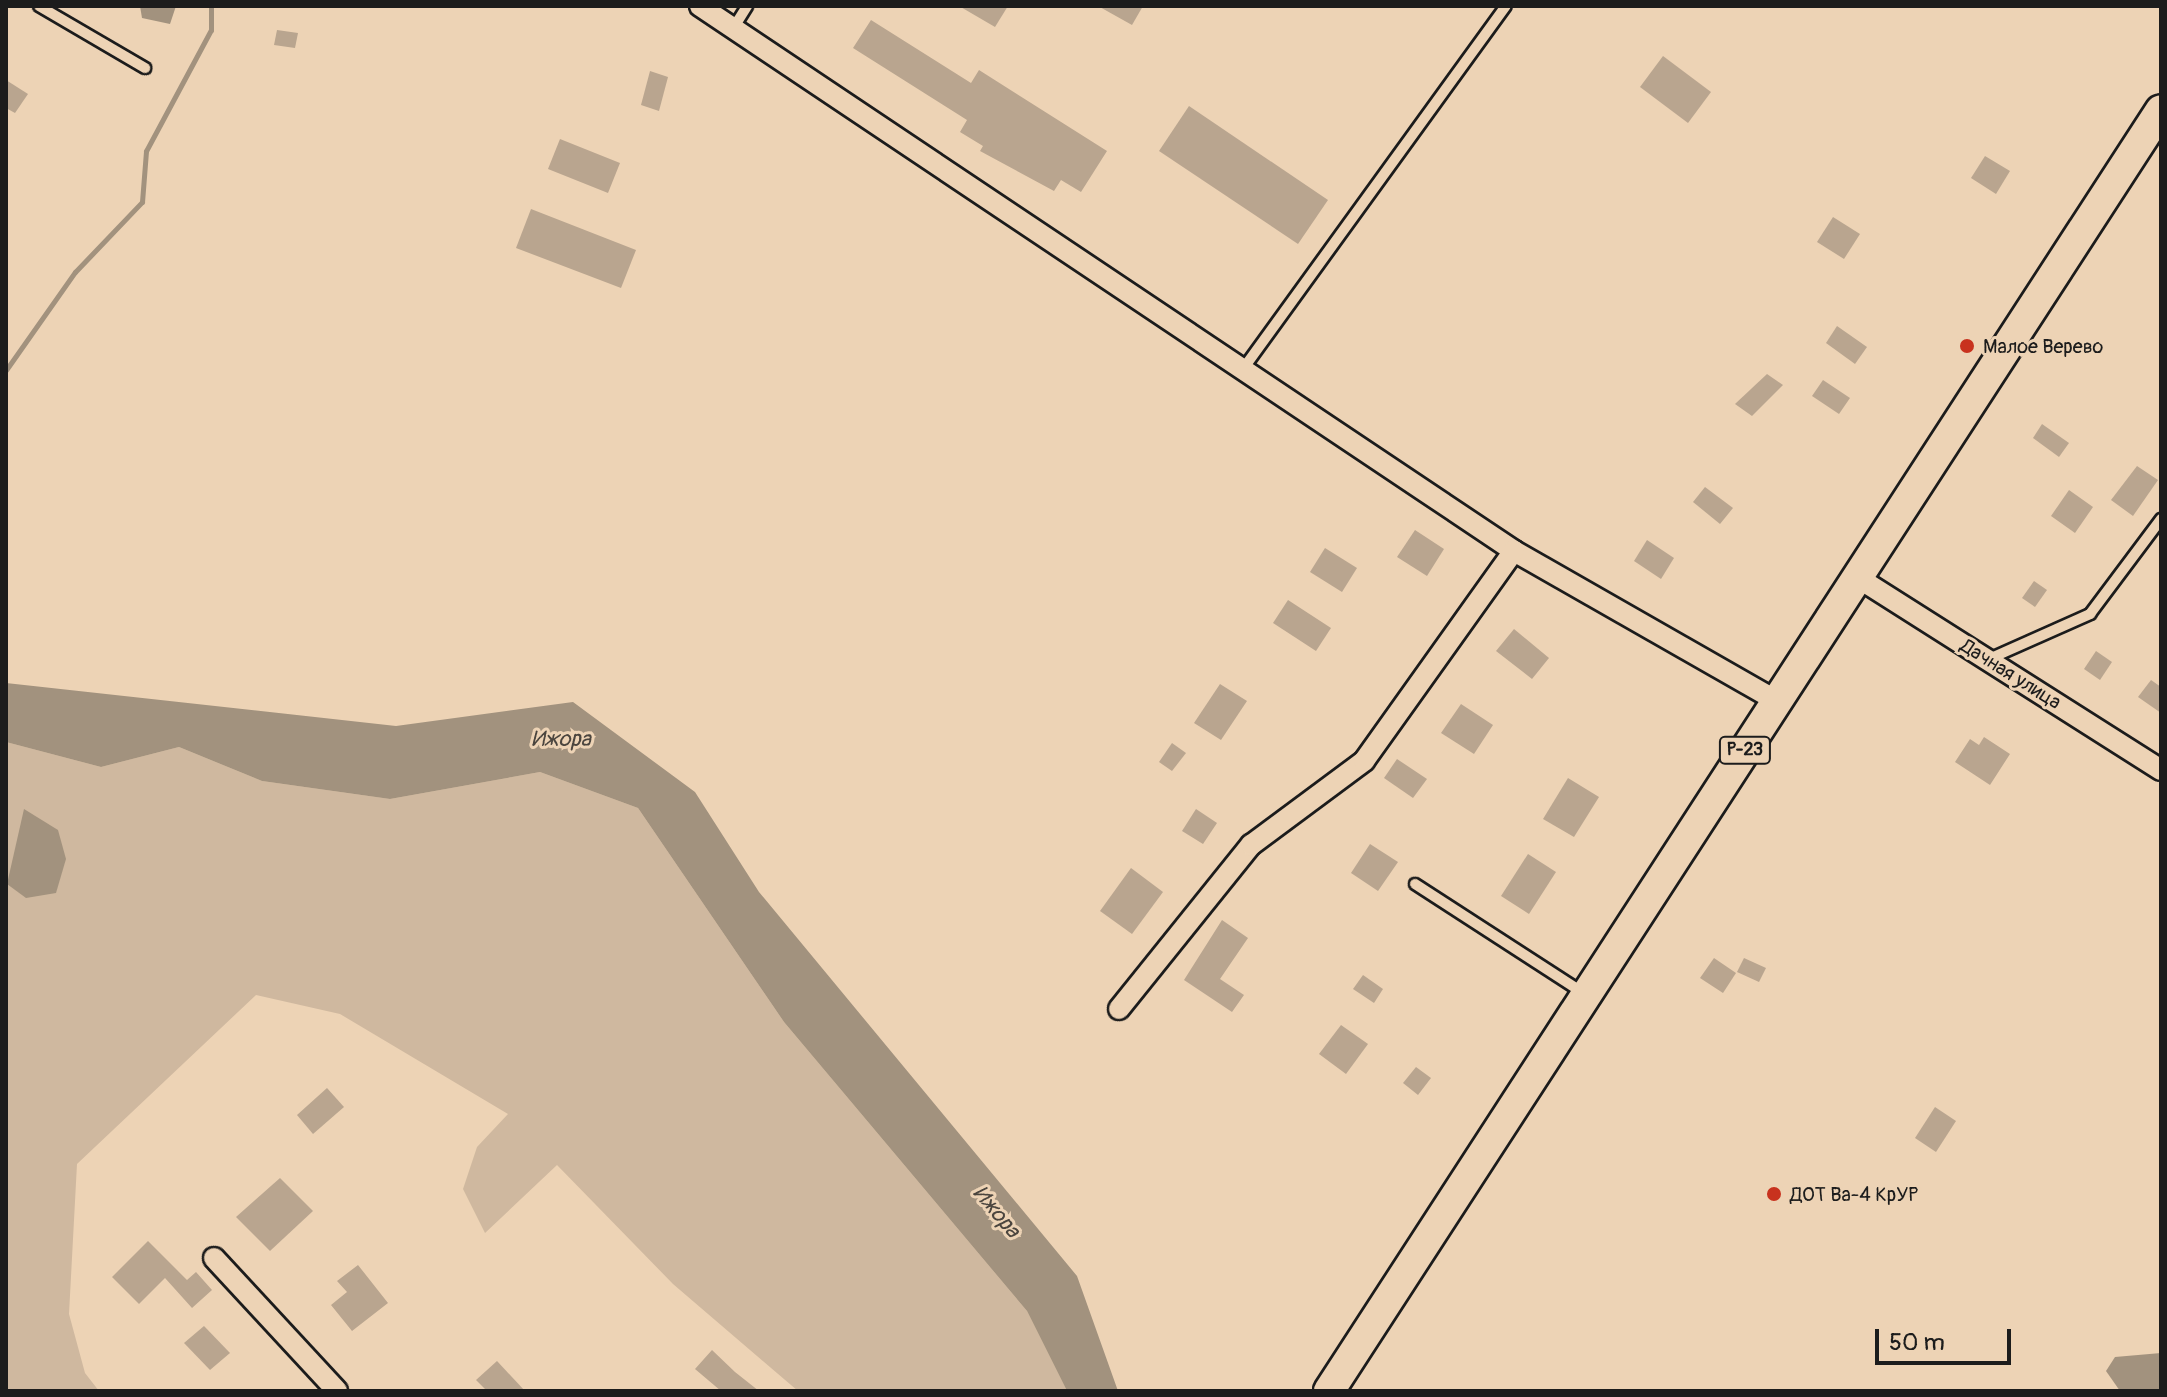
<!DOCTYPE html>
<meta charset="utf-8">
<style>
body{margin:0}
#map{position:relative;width:2167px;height:1397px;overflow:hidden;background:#edd3b5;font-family:Pangolin,sans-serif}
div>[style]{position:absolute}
.green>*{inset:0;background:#cfb89f}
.water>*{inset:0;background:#a2927e}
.stream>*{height:5px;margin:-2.5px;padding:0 2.5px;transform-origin:2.5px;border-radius:2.5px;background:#a2927e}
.building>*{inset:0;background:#b9a58f}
.roads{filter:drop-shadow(2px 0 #1c1c1c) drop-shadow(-2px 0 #1c1c1c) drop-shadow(0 2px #1c1c1c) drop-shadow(0 -2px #1c1c1c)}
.lane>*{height:10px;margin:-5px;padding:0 5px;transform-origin:5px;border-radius:5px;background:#edd3b5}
.street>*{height:20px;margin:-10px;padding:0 10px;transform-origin:10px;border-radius:10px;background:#edd3b5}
.primary>*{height:30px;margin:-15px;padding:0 15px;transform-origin:15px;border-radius:15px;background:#edd3b5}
.dots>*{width:22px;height:22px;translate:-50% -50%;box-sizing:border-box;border:4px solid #edd3b5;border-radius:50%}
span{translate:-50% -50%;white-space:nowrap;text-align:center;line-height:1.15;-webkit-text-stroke:6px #edd3b5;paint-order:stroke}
.shield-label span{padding:2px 6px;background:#edd3b5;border:2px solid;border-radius:6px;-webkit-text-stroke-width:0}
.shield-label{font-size:18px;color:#1c1c1c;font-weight:700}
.poi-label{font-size:20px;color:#1c1c1c}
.left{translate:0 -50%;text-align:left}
.street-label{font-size:20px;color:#1c1c1c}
.water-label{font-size:22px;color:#4b453e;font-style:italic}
.frame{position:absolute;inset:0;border:8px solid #1c1c1c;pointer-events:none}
.scale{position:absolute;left:1875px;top:1329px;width:136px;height:36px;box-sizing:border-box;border:4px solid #1c1c1c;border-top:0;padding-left:10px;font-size:24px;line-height:28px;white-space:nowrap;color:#1c1c1c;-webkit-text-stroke:6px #edd3b5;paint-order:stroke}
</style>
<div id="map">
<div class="green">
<div style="clip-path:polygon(6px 742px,101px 767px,179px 747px,262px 781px,390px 799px,540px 772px,638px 808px,784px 1022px,1027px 1311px,1067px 1391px,798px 1391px,673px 1284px,557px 1165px,485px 1233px,463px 1189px,477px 1147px,508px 1114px,340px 1014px,256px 995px,77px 1164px,69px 1314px,85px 1373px,99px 1391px,6px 1391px)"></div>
</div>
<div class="water">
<div style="clip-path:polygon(140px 6px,176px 6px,170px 24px,142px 18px)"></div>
<div style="clip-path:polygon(6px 683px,396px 726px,573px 702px,695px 792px,759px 892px,1077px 1276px,1118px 1391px,1067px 1391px,1027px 1311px,784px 1022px,638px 808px,540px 772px,390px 799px,262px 781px,179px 747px,101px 767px,6px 742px)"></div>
<div style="clip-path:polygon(24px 809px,58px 830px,66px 859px,56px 893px,26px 898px,7px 884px)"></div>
<div style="clip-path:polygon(2161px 1353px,2161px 1391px,2120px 1391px,2106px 1371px,2115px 1357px)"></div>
</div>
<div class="stream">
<div style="left:6px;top:370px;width:120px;rotate:-54.9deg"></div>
<div style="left:75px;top:272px;width:97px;rotate:-46.3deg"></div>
<div style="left:142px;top:202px;width:51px;rotate:-85.5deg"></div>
<div style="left:146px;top:151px;width:137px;rotate:-61.8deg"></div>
<div style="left:211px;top:30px;width:24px;rotate:-90deg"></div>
</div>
<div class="building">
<div style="clip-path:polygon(959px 6px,1008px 6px,995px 27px)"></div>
<div style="clip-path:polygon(1098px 6px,1143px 6px,1132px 25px)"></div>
<div style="clip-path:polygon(871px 20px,971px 83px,979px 70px,1107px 151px,1081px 192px,1061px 180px,1054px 191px,980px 151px,983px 146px,960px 132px,967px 120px,853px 48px)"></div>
<div style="clip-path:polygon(277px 30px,298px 33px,295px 48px,274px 45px)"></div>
<div style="clip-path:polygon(1663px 56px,1711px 92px,1688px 123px,1640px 87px)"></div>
<div style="clip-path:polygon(650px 71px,668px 77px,659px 111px,641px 105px)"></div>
<div style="clip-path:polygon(6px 80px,28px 94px,15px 113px,6px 108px)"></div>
<div style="clip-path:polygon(1189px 106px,1328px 200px,1298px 244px,1159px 151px)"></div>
<div style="clip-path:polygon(560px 139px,620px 163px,608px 193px,548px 169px)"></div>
<div style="clip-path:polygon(1985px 156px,2010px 171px,1996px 194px,1971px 178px)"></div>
<div style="clip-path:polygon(531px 209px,636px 250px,621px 288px,516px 248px)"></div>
<div style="clip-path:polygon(1833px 217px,1860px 234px,1844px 259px,1817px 242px)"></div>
<div style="clip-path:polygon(1837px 326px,1867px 347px,1855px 364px,1826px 343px)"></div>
<div style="clip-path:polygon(1767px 374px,1783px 385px,1752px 416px,1735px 404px)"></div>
<div style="clip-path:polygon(1823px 380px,1850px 398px,1839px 414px,1812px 396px)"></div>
<div style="clip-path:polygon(2042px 424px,2069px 443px,2059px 457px,2033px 438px)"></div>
<div style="clip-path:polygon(2137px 466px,2158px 480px,2133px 516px,2111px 500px)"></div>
<div style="clip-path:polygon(1705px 487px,1733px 508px,1720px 524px,1693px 502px)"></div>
<div style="clip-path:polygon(2069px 490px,2093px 507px,2075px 533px,2051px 516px)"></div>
<div style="clip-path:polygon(1415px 530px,1444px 549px,1427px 576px,1397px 557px)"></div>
<div style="clip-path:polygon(1647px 540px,1674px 558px,1661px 579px,1634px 561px)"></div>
<div style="clip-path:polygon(1325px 548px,1357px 568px,1342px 592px,1310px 572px)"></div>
<div style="clip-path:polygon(2034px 581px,2047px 590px,2035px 607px,2022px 598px)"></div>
<div style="clip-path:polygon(1288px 600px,1331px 628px,1316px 651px,1273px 623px)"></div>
<div style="clip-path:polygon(1514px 629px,1549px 658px,1532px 679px,1496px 651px)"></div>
<div style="clip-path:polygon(2096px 651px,2112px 662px,2100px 680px,2084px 669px)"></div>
<div style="clip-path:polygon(2151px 680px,2161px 687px,2161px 713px,2138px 697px)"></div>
<div style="clip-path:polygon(1220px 684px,1247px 701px,1221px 740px,1194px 723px)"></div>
<div style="clip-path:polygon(1461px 704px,1493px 725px,1474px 754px,1441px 733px)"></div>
<div style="clip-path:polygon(1984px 737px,2010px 754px,1990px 785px,1955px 762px,1970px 739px,1979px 745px)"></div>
<div style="clip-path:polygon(1172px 743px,1186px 753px,1172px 771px,1159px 762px)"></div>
<div style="clip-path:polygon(1397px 759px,1427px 779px,1413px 798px,1384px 778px)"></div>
<div style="clip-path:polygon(1568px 778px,1599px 797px,1574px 837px,1543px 819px)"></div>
<div style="clip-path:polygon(1196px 809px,1217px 823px,1203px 844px,1182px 831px)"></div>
<div style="clip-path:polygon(1370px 844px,1398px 862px,1378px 891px,1351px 873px)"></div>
<div style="clip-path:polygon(1528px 854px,1556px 872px,1529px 914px,1501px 896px)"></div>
<div style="clip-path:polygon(1131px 868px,1163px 892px,1132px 934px,1100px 911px)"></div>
<div style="clip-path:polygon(1222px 920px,1248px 938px,1220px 979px,1244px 995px,1232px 1012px,1184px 980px)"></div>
<div style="clip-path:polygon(1714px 958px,1736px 973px,1723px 993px,1700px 978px)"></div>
<div style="clip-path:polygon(1744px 958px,1766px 968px,1759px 982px,1737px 972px)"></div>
<div style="clip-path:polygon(1363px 975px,1383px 989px,1374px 1003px,1353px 989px)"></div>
<div style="clip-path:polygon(1341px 1025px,1368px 1044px,1346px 1074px,1319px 1054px)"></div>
<div style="clip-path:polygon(1416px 1067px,1431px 1078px,1418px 1095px,1403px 1083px)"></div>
<div style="clip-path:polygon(327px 1088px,344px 1107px,313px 1134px,297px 1115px)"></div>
<div style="clip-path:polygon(1935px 1107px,1956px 1121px,1936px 1152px,1915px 1138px)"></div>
<div style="clip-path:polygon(280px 1178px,313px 1211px,270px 1251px,236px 1217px)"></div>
<div style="clip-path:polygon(148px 1241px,187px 1280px,196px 1272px,212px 1290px,192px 1308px,165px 1278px,139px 1304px,112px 1277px)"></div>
<div style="clip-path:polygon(358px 1265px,388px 1303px,352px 1331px,331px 1305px,347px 1292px,337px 1281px)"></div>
<div style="clip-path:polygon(204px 1326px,230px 1353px,210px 1370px,184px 1343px)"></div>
<div style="clip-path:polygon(712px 1350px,735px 1372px,759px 1391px,721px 1391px,695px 1369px)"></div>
<div style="clip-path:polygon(497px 1361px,525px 1391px,487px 1391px,476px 1380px)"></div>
</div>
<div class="roads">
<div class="lane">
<div style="left:39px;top:6px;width:123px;rotate:30.3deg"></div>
<div style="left:734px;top:27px;width:25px;rotate:-58deg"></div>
<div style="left:1243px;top:369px;width:448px;rotate:-54.1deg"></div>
<div style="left:1989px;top:659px;width:111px;rotate:-24deg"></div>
<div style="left:2090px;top:614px;width:119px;rotate:-53.2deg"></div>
<div style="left:1415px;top:884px;width:202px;rotate:32.9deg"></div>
</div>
<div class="street">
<div style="left:700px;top:6px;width:980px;rotate:33.8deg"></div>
<div style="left:1514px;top:551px;width:303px;rotate:29.7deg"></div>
<div style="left:1860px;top:579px;width:356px;rotate:32.4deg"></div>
<div style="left:1119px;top:1009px;width:211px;rotate:-51.2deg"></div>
<div style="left:1251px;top:845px;width:141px;rotate:-36.6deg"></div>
<div style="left:1364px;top:761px;width:258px;rotate:-54.5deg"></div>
<div style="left:214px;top:1258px;width:181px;rotate:47.2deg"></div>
</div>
<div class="primary">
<div style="left:1329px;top:1391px;width:1527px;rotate:-57deg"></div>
</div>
</div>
<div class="dots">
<div style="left:1967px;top:346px;background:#c8321e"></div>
<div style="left:1774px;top:1194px;background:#c8321e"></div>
</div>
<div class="shield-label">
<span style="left:1745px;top:750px">Р-23</span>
</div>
<div class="poi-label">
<span class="left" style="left:1983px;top:346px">Малое Верево</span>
<span class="left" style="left:1790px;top:1194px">ДОТ Ва-4 КрУР</span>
</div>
<div class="street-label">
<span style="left:2011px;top:674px;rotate:32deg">Дачная улица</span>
</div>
<div class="water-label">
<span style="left:561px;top:740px">Ижора</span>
<span style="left:996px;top:1212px;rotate:50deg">Ижора</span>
</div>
<div class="frame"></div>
<div class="scale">50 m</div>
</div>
